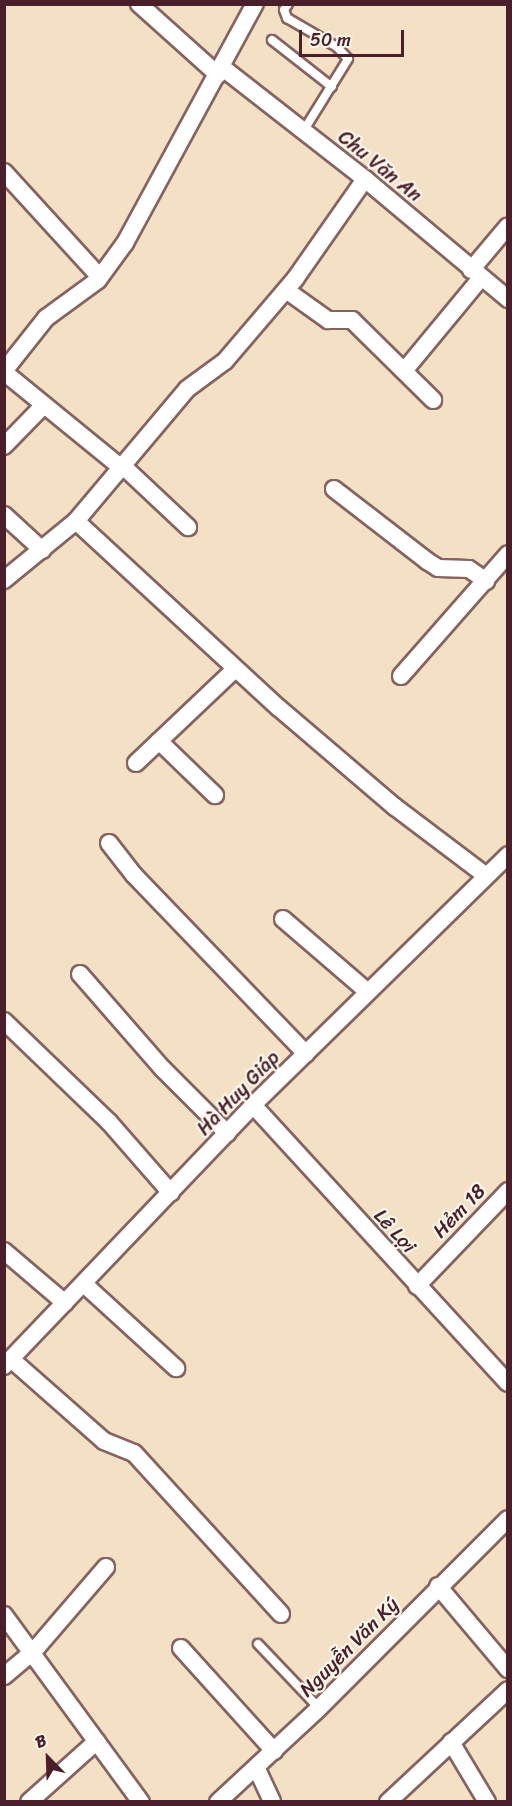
<!DOCTYPE html>
<meta charset="utf-8">
<style>
body{margin:0}
#map{position:relative;width:512px;height:1806px;overflow:hidden;background:#f4e0c4;font-family:Sriracha,sans-serif}
div>[style]{position:absolute}
.roads{filter:drop-shadow(2px 0 #866361) drop-shadow(-2px 0 #866361) drop-shadow(0 2px #866361) drop-shadow(0 -2px #866361)}
.lane>*{height:8px;margin:-4px;padding:0 4px;transform-origin:4px;border-radius:4px;background:#fff}
.street>*{height:16px;margin:-8px;padding:0 8px;transform-origin:8px;border-radius:8px;background:#fff}
span{translate:-50% -50%;white-space:nowrap;text-align:center;line-height:1.15;-webkit-text-stroke:4.5px #fbf7ec;paint-order:stroke}
.street-label{font-size:20px;color:#4a1f2b}
.frame{position:absolute;inset:0;border:6px solid #4a1f2b;pointer-events:none}
.north{position:absolute;left:18px;top:1728px;width:60px;height:60px;-webkit-text-stroke:4px #fbf7ec;paint-order:stroke;rotate:337deg;font-size:16px;font-weight:700;line-height:24px;text-align:center;color:#4a1f2b}
.north::after{content:'';display:block;margin:auto;width:21px;height:27px;background:#4a1f2b;clip-path:polygon(50% 0,100% 100%,50% 72%,0 100%)}
.scale{position:absolute;left:299px;top:30px;width:105px;height:27px;box-sizing:border-box;border:3px solid #4a1f2b;border-top:0;padding-left:8px;font-size:18px;line-height:21px;white-space:nowrap;color:#4a1f2b;-webkit-text-stroke:4px #fbf7ec;paint-order:stroke}
</style>
<div id="map">
<div class="roads">
<div class="lane">
<div style="left:288px;top:4px;width:7px;rotate:124deg"></div>
<div style="left:284px;top:10px;width:9px;rotate:69deg"></div>
<div style="left:287px;top:18px;width:58px;rotate:30.1deg"></div>
<div style="left:337px;top:47px;width:16px;rotate:47deg"></div>
<div style="left:348px;top:59px;width:84px;rotate:121.8deg"></div>
<div style="left:272px;top:40px;width:76px;rotate:38.1deg"></div>
<div style="left:258px;top:1644px;width:88px;rotate:46.4deg"></div>
</div>
<div class="street">
<div style="left:139px;top:4px;width:106px;rotate:41.9deg"></div>
<div style="left:223px;top:68px;width:180px;rotate:38deg"></div>
<div style="left:365px;top:179px;width:187px;rotate:40deg"></div>
<div style="left:4px;top:172px;width:142px;rotate:47.6deg"></div>
<div style="left:471px;top:270px;width:57px;rotate:-49.9deg"></div>
<div style="left:286px;top:290px;width:52px;rotate:35.5deg"></div>
<div style="left:328px;top:320px;width:24px"></div>
<div style="left:352px;top:320px;width:114px;rotate:44.6deg"></div>
<div style="left:4px;top:371px;width:68px;rotate:-51.6deg"></div>
<div style="left:46px;top:318px;width:64px;rotate:-36.2deg"></div>
<div style="left:98px;top:280px;width:46px;rotate:-53.9deg"></div>
<div style="left:125px;top:243px;width:272px;rotate:-61.5deg"></div>
<div style="left:404px;top:371px;width:121px;rotate:-50.4deg"></div>
<div style="left:4px;top:372px;width:154px;rotate:39.2deg"></div>
<div style="left:4px;top:446px;width:57px;rotate:-45.7deg"></div>
<div style="left:124px;top:467px;width:88px;rotate:43.2deg"></div>
<div style="left:334px;top:489px;width:118px;rotate:37.7deg"></div>
<div style="left:427px;top:561px;width:13px;rotate:32deg"></div>
<div style="left:438px;top:568px;width:31px;rotate:2deg"></div>
<div style="left:469px;top:569px;width:21px;rotate:35deg"></div>
<div style="left:4px;top:515px;width:52px;rotate:42.6deg"></div>
<div style="left:76px;top:521px;width:276px;rotate:42.7deg"></div>
<div style="left:279px;top:708px;width:153px;rotate:40.5deg"></div>
<div style="left:395px;top:807px;width:113px;rotate:37.1deg"></div>
<div style="left:4px;top:580px;width:93px;rotate:-39.3deg"></div>
<div style="left:76px;top:521px;width:172px;rotate:-49.9deg"></div>
<div style="left:187px;top:389px;width:47px;rotate:-36.4deg"></div>
<div style="left:225px;top:361px;width:108px;rotate:-49.5deg"></div>
<div style="left:295px;top:279px;width:122px;rotate:-55deg"></div>
<div style="left:401px;top:676px;width:162px;rotate:-48.7deg"></div>
<div style="left:159px;top:741px;width:78px;rotate:44deg"></div>
<div style="left:136px;top:763px;width:137px;rotate:-43.5deg"></div>
<div style="left:109px;top:843px;width:41px;rotate:52deg"></div>
<div style="left:134px;top:875px;width:248px;rotate:46.1deg"></div>
<div style="left:283px;top:919px;width:112px;rotate:40.7deg"></div>
<div style="left:80px;top:974px;width:126px;rotate:48.9deg"></div>
<div style="left:163px;top:1069px;width:91px;rotate:45deg"></div>
<div style="left:4px;top:1021px;width:146px;rotate:43.9deg"></div>
<div style="left:109px;top:1122px;width:94px;rotate:48.9deg"></div>
<div style="left:253px;top:1105px;width:377px;rotate:47.5deg"></div>
<div style="left:4px;top:1251px;width:80px;rotate:40.4deg"></div>
<div style="left:84px;top:1284px;width:125px;rotate:42.4deg"></div>
<div style="left:417px;top:1286px;width:132px;rotate:-46.2deg"></div>
<div style="left:11px;top:1359px;width:124px;rotate:41.4deg"></div>
<div style="left:104px;top:1441px;width:32px;rotate:22deg"></div>
<div style="left:134px;top:1453px;width:218px;rotate:47.6deg"></div>
<div style="left:4px;top:1366px;width:361px;rotate:-46.3deg"></div>
<div style="left:253px;top:1105px;width:357px;rotate:-44.4deg"></div>
<div style="left:438px;top:1586px;width:109px;rotate:49.9deg"></div>
<div style="left:4px;top:1615px;width:232px;rotate:53.8deg"></div>
<div style="left:181px;top:1648px;width:139px;rotate:47.9deg"></div>
<div style="left:4px;top:1676px;width:38px;rotate:-40deg"></div>
<div style="left:33px;top:1652px;width:112px;rotate:-49.3deg"></div>
<div style="left:451px;top:1742px;width:70px;rotate:59deg"></div>
<div style="left:256px;top:1767px;width:38px;rotate:65deg"></div>
<div style="left:29px;top:1802px;width:91px;rotate:-41.9deg"></div>
<div style="left:218px;top:1802px;width:138px;rotate:-42.9deg"></div>
<div style="left:319px;top:1708px;width:267px;rotate:-45deg"></div>
<div style="left:388px;top:1802px;width:164px;rotate:-43deg"></div>
</div>
</div>
<div class="street-label">
<span style="left:380px;top:166px;rotate:39deg">Chu Văn An</span>
<span style="left:238px;top:1093px;rotate:-46deg">Hà Huy Giáp</span>
<span style="left:459px;top:1211px;rotate:-46deg">Hẻm 18</span>
<span style="left:395px;top:1231px;rotate:48deg">Lê Lợi</span>
<span style="left:349px;top:1647px;rotate:-45deg">Nguyễn Văn Ký</span>
</div>
<div class="frame"></div>
<div class="north">B</div>
<div class="scale">50 m</div>
</div>
